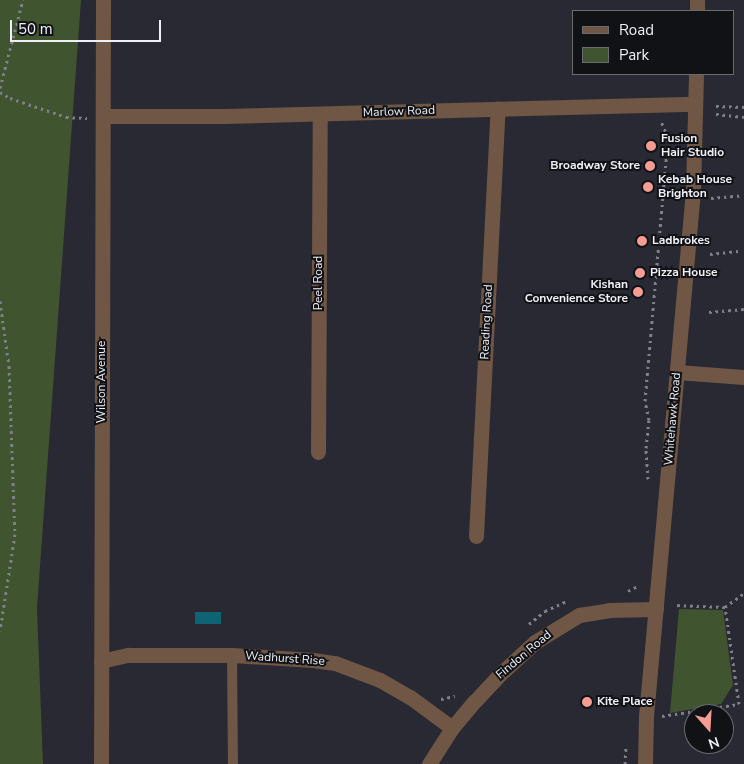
<!DOCTYPE html>
<style>
body{margin:0}
#map{position:relative;width:744px;height:764px;overflow:hidden;background:#282933;font-family:"Nunito Sans",sans-serif}
div>[style]{position:absolute}
.green>*{inset:0;background:#40542f}
.water>*{inset:0;background:#0f6473}
.path>*{height:3px;margin-top:-1.5px;transform-origin:0;background:repeating-linear-gradient(90deg,#7f8089 0 2.5px,transparent 0 6.5px)}
.service>*{height:10px;margin:-5px;padding:0 5px;transform-origin:5px;border-radius:5px;background:#705645}
.minor>*{height:15px;margin:-7.5px;padding:0 7.5px;transform-origin:7.5px;border-radius:7.5px;background:#705645}
.tertiary>*{height:15px;margin:-7.5px;padding:0 7.5px;transform-origin:7.5px;border-radius:7.5px;background:#705645}
.dots>*{width:14px;height:14px;translate:-50% -50%;box-sizing:border-box;border:2px solid #111216;border-radius:50%}
span{translate:-50% -50%;white-space:nowrap;text-align:center;line-height:1.15;-webkit-text-stroke:4px #111216;paint-order:stroke}
.street-label{font-size:12px;color:#eff0f7}
.poi-label{font-size:12px;color:#eff0f7;font-weight:700}
.left{translate:0 -50%;text-align:left}
.right{translate:-100% -50%;text-align:right}
.legend{position:absolute;left:572px;top:10px;width:162px;height:65px;box-sizing:border-box;background:#111216;border:1px solid #6a6b70;margin:0;padding:6px 9px;list-style:none;font-size:15px;color:#eff0f7}
.legend li{display:flex;align-items:center;gap:10px;height:25px}
.legend b{width:25px;border:1px solid #6a6b70}
.north{position:absolute;left:684px;top:704px;width:50px;height:50px;box-sizing:border-box;background:#111216;border:1px solid #6a6b70;border-radius:50%;rotate:161deg;font-size:14px;font-weight:700;line-height:20px;text-align:center;color:#eff0f7}
.north::after{content:'';display:block;margin:auto;width:18px;height:22px;background:#f59c93;clip-path:polygon(50% 0,100% 100%,50% 72%,0 100%)}
.scale{position:absolute;left:10px;top:20px;width:151px;height:22px;box-sizing:border-box;border:2px solid #eff0f7;border-top:0;padding-left:6px;font-size:15px;line-height:18px;white-space:nowrap;color:#eff0f7;-webkit-text-stroke:4px #111216;paint-order:stroke}
</style>
<div id="map">
<div class="green">
<div style="clip-path:polygon(0 0,81px 0,37px 608px,43px 764px,0 764px)"></div>
<div style="clip-path:polygon(679px 609px,723px 610px,733px 685px,721px 704px,670px 713px)"></div>
</div>
<div class="water">
<div style="clip-path:polygon(195px 612px,221px 612px,221px 624px,195px 624px)"></div>
</div>
<div class="path">
<div style="left:0;top:88px;width:91px;rotate:-75.4deg"></div>
<div style="left:0;top:92px;width:12px;rotate:31deg"></div>
<div style="left:10px;top:98px;width:59px;rotate:18.7deg"></div>
<div style="left:66px;top:117px;width:21px;rotate:3deg"></div>
<div style="left:716px;top:106px;width:28px;rotate:2deg"></div>
<div style="left:716px;top:114px;width:28px;rotate:6deg"></div>
<div style="left:711px;top:198px;width:32px;rotate:-5deg"></div>
<div style="left:710px;top:254px;width:31px;rotate:-6deg"></div>
<div style="left:0;top:301px;width:66px;rotate:82.1deg"></div>
<div style="left:9px;top:366px;width:168px;rotate:88deg"></div>
<div style="left:15px;top:534px;width:98px;rotate:98.8deg"></div>
<div style="left:709px;top:312px;width:35px;rotate:-5deg"></div>
<div style="left:648px;top:479px;width:31px;rotate:-94deg"></div>
<div style="left:646px;top:448px;width:28px;rotate:-84deg"></div>
<div style="left:649px;top:420px;width:19px;rotate:-102deg"></div>
<div style="left:645px;top:401px;width:265px;rotate:-85deg"></div>
<div style="left:668px;top:137px;width:17px;rotate:-114deg"></div>
<div style="left:628px;top:591px;width:11px;rotate:-27deg"></div>
<div style="left:725px;top:607px;width:24px;rotate:-36deg"></div>
<div style="left:529px;top:624px;width:21px;rotate:-39deg"></div>
<div style="left:545px;top:611px;width:23px;rotate:-25deg"></div>
<div style="left:441px;top:699px;width:14px;rotate:-12deg"></div>
<div style="left:662px;top:716px;width:78px;rotate:-8.9deg"></div>
<div style="left:739px;top:704px;width:98px;rotate:-98.2deg"></div>
<div style="left:725px;top:607px;width:51px;rotate:-177.8deg"></div>
<div style="left:625px;top:764px;width:17px;rotate:-87deg"></div>
</div>
<div class="service">
<div style="left:232px;top:655px;width:109px;rotate:89.5deg"></div>
</div>
<div class="minor">
<div style="left:697px;top:11px;width:11px;rotate:-90deg"></div>
<div style="left:103px;top:116px;width:122px"></div>
<div style="left:225px;top:116px;width:470px;rotate:-1.5deg"></div>
<div style="left:677px;top:372px;width:67px;rotate:4.3deg"></div>
<div style="left:318px;top:452px;width:338px;rotate:-89.7deg"></div>
<div style="left:476px;top:536px;width:428px;rotate:-87.1deg"></div>
<div style="left:101px;top:661px;width:28px;rotate:-13deg"></div>
<div style="left:128px;top:655px;width:104px"></div>
<div style="left:232px;top:655px;width:81px;rotate:3.5deg"></div>
<div style="left:313px;top:660px;width:22px;rotate:8deg"></div>
<div style="left:335px;top:663px;width:48px;rotate:20.7deg"></div>
<div style="left:380px;top:680px;width:34px;rotate:30deg"></div>
<div style="left:410px;top:697px;width:52px;rotate:36.4deg"></div>
<div style="left:429px;top:764px;width:43px;rotate:-57.4deg"></div>
<div style="left:452px;top:728px;width:35px;rotate:-50deg"></div>
<div style="left:475px;top:701px;width:35px;rotate:-47deg"></div>
<div style="left:499px;top:675px;width:49px;rotate:-42.5deg"></div>
<div style="left:535px;top:642px;width:52px;rotate:-31.5deg"></div>
<div style="left:579px;top:615px;width:30px;rotate:-9deg"></div>
<div style="left:609px;top:610px;width:47px;rotate:-1.2deg"></div>
<div style="left:645px;top:764px;width:48px;rotate:-88.8deg"></div>
<div style="left:646px;top:716px;width:528px;rotate:-84.89deg"></div>
<div style="left:693px;top:190px;width:116px;rotate:-88.5deg"></div>
</div>
<div class="tertiary">
<div style="left:101px;top:764px;width:764px;rotate:-89.85deg"></div>
</div>
<div class="dots">
<div style="left:651px;top:146px;background:#f59c93"></div>
<div style="left:650px;top:166px;background:#f59c93"></div>
<div style="left:648px;top:187px;background:#f59c93"></div>
<div style="left:642px;top:241px;background:#f59c93"></div>
<div style="left:640px;top:273px;background:#f59c93"></div>
<div style="left:638px;top:292px;background:#f59c93"></div>
<div style="left:587px;top:702px;background:#f59c93"></div>
</div>
<div class="street-label">
<span style="left:399px;top:112px;rotate:-2deg">Marlow Road</span>
<span style="left:319px;top:283px;rotate:-90deg">Peel Road</span>
<span style="left:487px;top:322px;rotate:-87deg">Reading Road</span>
<span style="left:102px;top:382px;rotate:-90deg">Wilson Avenue</span>
<span style="left:673px;top:419px;rotate:-85deg">Whitehawk Road</span>
<span style="left:524px;top:655px;rotate:-40deg">Findon Road</span>
<span style="left:285px;top:659px;rotate:4deg">Wadhurst Rise</span>
</div>
<div class="poi-label">
<span class="left" style="left:661px;top:146px">Fusion<br>Hair Studio</span>
<span class="right" style="left:640px;top:166px">Broadway Store</span>
<span class="left" style="left:658px;top:187px">Kebab House<br>Brighton</span>
<span class="left" style="left:652px;top:241px">Ladbrokes</span>
<span class="left" style="left:650px;top:273px">Pizza House</span>
<span class="right" style="left:628px;top:292px">Kishan<br>Convenience Store</span>
<span class="left" style="left:597px;top:702px">Kite Place</span>
</div>
<ul class="legend">
<li><b style="height:6px;background:#705645"></b>Road</li>
<li><b style="height:14px;background:#40542f"></b>Park</li>
</ul>
<div class="north">N</div>
<div class="scale">50 m</div>
</div>
